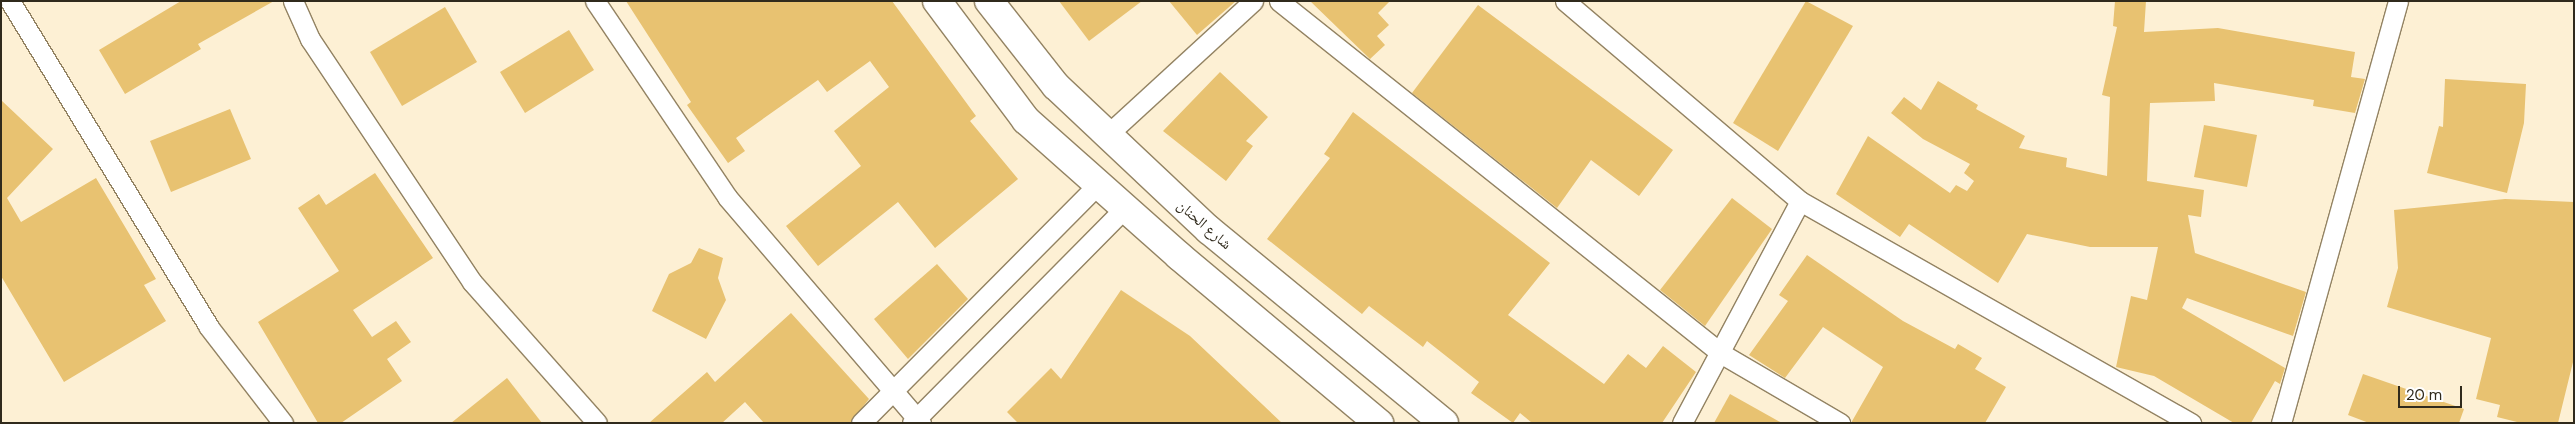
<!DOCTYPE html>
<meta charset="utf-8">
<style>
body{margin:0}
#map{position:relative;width:2575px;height:424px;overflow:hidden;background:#fdf0d4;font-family:"DM Sans","Noto Naskh Arabic",sans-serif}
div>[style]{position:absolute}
.building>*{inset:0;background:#e8c271}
.roads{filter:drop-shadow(1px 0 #938363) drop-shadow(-1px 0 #938363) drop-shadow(0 1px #938363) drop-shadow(0 -1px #938363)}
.street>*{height:19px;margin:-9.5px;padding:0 9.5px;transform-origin:9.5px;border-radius:9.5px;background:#fff}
.secondary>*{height:28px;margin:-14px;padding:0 14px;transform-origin:14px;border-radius:14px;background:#fff}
span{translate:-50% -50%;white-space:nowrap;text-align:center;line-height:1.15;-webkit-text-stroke:4.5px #fff;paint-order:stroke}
.street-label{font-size:15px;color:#302a1c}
.frame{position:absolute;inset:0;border:2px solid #302a1c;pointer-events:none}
.scale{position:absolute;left:2398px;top:386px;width:64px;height:22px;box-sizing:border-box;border:2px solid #302a1c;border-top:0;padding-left:6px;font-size:15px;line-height:18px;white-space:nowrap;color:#302a1c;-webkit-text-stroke:4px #fff;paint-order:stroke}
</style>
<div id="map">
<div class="building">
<div style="clip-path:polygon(181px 1px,274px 1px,198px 44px,201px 49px,125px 94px,99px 50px)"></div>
<div style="clip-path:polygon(626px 1px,892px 1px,976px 116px,970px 121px,1018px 179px,935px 248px,898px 202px,818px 266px,786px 226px,861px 166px,834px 131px,889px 87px,870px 61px,827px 92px,818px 80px,736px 138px,745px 151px,728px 163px,687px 105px,691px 102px)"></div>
<div style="clip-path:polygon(1059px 1px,1142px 1px,1089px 41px)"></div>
<div style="clip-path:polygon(1169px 1px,1236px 1px,1197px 35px)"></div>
<div style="clip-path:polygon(1310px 1px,1390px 1px,1378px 13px,1389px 25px,1377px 36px,1385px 45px,1370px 59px)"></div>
<div style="clip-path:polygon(1806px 1px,1853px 26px,1778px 151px,1733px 123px)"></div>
<div style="clip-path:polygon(2115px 1px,2146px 1px,2144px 32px,2218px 28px,2355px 52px,2351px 77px,2365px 79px,2355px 113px,2313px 106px,2314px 100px,2214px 83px,2215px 101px,2150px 103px,2147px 181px,2204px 190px,2201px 217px,2188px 215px,2195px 253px,2306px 292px,2293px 336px,2187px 298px,2182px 308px,2285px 368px,2280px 384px,2275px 381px,2251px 423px,2234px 423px,2154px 376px,2116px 367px,2131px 296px,2147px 300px,2158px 247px,2090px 247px,2027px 234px,1998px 283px,1909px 224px,1900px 237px,1836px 194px,1868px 136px,1950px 193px,1956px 185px,1967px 191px,1974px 181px,1964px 173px,1970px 164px,1923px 139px,1891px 113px,1904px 97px,1921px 110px,1938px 81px,1978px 105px,1976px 109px,2025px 136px,2019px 148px,2067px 158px,2066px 167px,2107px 176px,2110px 97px,2102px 95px,2117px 27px,2113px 26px)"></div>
<div style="clip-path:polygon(1478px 5px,1673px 150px,1639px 196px,1591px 160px,1557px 208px,1412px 93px)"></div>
<div style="clip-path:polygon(445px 7px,477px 62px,402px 106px,370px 52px)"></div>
<div style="clip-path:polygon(569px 30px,594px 70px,525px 113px,500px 72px)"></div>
<div style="clip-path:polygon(1220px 72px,1268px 117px,1246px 141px,1253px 146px,1226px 181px,1163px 131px)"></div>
<div style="clip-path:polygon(2445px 79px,2526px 84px,2524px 123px,2507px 193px,2427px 173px,2439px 126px,2443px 127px)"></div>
<div style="clip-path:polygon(1px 100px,53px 149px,7px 198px,21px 222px,96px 178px,156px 279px,144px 285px,166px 321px,64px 382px,1px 276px)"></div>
<div style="clip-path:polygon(230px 109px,251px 159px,171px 192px,150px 141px)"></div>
<div style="clip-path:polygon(1353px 112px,1550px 263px,1508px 315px,1604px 384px,1628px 354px,1646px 368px,1663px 346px,1696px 372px,1662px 423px,1532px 423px,1520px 413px,1513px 423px,1471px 393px,1479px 382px,1427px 341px,1423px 347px,1369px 306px,1362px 314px,1267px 239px,1330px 158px,1324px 154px)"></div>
<div style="clip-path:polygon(2204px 125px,2257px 135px,2247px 187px,2194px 177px)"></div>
<div style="clip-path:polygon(375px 173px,433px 258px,353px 310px,372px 337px,396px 321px,411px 342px,387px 359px,402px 381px,341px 423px,318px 423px,258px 322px,339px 271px,298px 208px,319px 194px,326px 205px)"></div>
<div style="clip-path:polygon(1732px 198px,1772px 229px,1705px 326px,1660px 290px)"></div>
<div style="clip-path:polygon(2505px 199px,2574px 202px,2574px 358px,2558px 423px,2521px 423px,2497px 417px,2500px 405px,2476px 399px,2491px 338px,2387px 307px,2398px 268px,2394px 210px)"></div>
<div style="clip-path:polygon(699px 248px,723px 258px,718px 278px,726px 300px,706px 339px,652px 311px,669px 274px,691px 263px)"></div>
<div style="clip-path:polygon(1807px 255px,1903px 321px,1955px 349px,1958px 344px,1982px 358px,1975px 369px,2006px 387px,1985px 423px,1851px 423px,1883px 367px,1823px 327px,1785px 378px,1749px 355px,1788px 301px,1779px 295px)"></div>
<div style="clip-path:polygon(937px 264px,968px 299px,908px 359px,874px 319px)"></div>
<div style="clip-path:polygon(1121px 290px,1190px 336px,1282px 423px,1018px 423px,1007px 412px,1051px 368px,1061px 379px)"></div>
<div style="clip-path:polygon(791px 313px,869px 399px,850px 423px,764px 423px,745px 402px,722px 423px,649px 423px,707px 372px,715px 382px)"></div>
<div style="clip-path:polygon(2363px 374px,2464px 409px,2459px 423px,2369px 423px,2348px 415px)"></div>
<div style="clip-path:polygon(507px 378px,542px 423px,451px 423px)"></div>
<div style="clip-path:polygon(1730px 394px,1782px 423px,1714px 423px)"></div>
</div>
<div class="roads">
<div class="street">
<div style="left:10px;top:1px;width:381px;rotate:58.6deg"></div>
<div style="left:208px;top:326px;width:123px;rotate:52.3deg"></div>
<div style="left:293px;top:1px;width:42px;rotate:65.9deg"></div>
<div style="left:310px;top:39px;width:292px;rotate:56.3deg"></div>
<div style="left:472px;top:282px;width:188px;rotate:48.4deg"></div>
<div style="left:595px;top:1px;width:236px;rotate:56deg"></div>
<div style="left:727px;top:197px;width:298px;rotate:49.4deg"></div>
<div style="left:1279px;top:1px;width:566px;rotate:38.55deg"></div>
<div style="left:1722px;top:354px;width:137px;rotate:30.3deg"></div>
<div style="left:1565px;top:1px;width:309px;rotate:40.4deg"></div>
<div style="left:1800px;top:201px;width:450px;rotate:29.6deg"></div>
<div style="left:1107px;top:135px;width:198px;rotate:-42.5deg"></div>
<div style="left:861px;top:423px;width:337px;rotate:-45.2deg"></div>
<div style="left:912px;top:423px;width:303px;rotate:-45.3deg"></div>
<div style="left:1682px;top:423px;width:251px;rotate:-62deg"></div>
<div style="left:2281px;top:423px;width:438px;rotate:-74.5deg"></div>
</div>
<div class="secondary">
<div style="left:937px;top:1px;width:149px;rotate:53.2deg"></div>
<div style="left:1026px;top:120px;width:205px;rotate:41.6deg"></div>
<div style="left:1179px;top:256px;width:261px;rotate:39.9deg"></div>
<div style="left:989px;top:1px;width:108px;rotate:51.8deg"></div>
<div style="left:1056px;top:86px;width:210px;rotate:43.3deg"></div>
<div style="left:1209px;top:230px;width:304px;rotate:39.4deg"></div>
</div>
</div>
<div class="street-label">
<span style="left:1204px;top:225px;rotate:41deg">شارع الحنان</span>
</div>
<div class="frame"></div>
<div class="scale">20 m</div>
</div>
